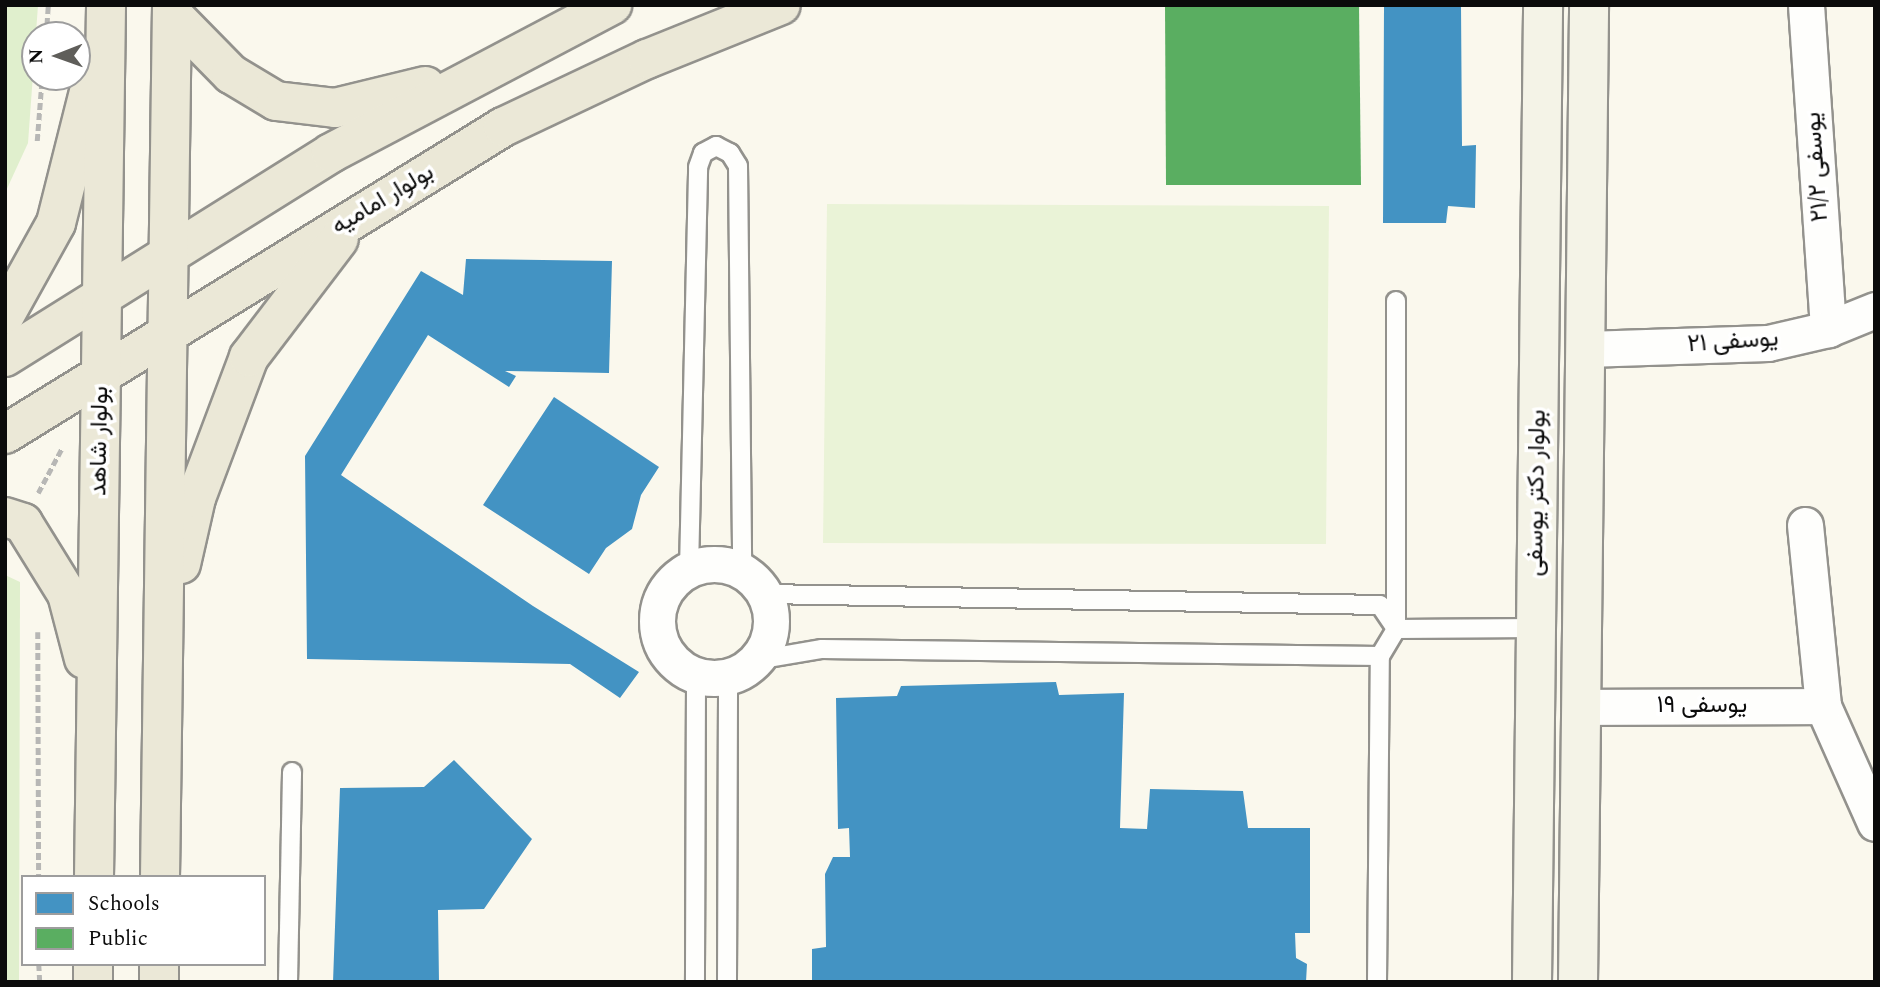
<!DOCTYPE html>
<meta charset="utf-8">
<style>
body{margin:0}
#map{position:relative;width:1880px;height:987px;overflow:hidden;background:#faf8ed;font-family:Spectral,Vazirmatn,serif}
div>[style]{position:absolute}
.green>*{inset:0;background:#e0efcd}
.pitch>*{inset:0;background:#eaf3d7}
.schools>*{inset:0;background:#4393c3}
.public>*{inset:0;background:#5aae61}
.path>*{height:4.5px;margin-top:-2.25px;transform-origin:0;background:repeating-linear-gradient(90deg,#b7b7b5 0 7px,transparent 0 10.5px)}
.roads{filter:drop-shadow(2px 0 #93928d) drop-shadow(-2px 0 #93928d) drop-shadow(0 2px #93928d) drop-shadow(0 -2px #93928d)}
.lane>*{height:18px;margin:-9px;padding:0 9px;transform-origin:9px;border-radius:9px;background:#fefefc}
.street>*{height:35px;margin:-17.5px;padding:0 17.5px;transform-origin:17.5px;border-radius:17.5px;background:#fefefc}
.street>.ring{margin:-17.5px;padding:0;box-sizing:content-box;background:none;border:35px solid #fefefc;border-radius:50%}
.secondary>*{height:38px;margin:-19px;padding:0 19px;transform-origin:19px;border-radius:19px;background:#f4f3e7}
.primary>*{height:38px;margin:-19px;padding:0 19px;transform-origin:19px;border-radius:19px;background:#ebe8d7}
span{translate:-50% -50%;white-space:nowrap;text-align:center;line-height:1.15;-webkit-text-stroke:7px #fff;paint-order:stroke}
.street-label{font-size:24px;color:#0b0b0b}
.frame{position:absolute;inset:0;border:7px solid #0b0b0b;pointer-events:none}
.legend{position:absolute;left:21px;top:875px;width:245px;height:91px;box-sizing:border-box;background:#fff;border:2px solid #9d9d9d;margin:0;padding:9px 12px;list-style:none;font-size:21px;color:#0b0b0b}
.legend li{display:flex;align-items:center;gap:14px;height:35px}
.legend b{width:35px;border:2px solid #9d9d9d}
.north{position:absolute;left:21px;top:21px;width:70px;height:70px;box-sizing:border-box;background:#fff;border:2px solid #9d9d9d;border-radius:50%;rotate:269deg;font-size:19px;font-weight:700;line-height:28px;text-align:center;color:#0b0b0b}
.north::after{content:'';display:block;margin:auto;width:24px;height:32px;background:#5f5e5a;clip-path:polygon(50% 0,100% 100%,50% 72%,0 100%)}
</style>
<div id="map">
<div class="green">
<div style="clip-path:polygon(5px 5px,38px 5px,28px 143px,5px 193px)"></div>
<div style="clip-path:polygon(5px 575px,20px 582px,19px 982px,5px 982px)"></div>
</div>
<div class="pitch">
<div style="clip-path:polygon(827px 204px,1329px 206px,1326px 544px,823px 543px)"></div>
</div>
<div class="schools">
<div style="clip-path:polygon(1384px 5px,1461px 5px,1462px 146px,1476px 145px,1475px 208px,1448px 206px,1446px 223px,1383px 223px)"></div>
<div style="clip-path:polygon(466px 259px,612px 261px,609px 373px,505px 371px,516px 376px,509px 387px,428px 335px,341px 475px,533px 606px,639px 672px,620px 698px,570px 664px,307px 659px,305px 456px,421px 271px,463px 295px)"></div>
<div style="clip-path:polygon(554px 397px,659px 467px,641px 495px,632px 529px,606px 548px,589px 574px,483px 505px)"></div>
<div style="clip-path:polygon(1056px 682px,1059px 695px,1124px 693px,1120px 828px,1147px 829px,1150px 789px,1243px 791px,1248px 828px,1310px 828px,1310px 933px,1295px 933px,1296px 958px,1307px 964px,1306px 982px,812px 982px,812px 949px,826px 947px,825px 874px,833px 857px,850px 857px,849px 828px,838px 829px,836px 698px,897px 696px,901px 686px)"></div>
<div style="clip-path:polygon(454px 760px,532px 839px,484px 909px,438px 910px,439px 982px,333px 982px,340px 788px,424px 787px)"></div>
</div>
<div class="public">
<div style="clip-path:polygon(1165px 5px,1359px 5px,1361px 185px,1166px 185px)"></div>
</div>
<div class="path">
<div style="left:46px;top:35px;width:30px;rotate:-86deg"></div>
<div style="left:37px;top:141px;width:64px;rotate:-85.5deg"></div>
<div style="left:38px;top:493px;width:51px;rotate:-61.9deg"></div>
<div style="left:38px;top:632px;width:245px;rotate:89.8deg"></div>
<div style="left:39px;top:964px;width:18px;rotate:87deg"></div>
</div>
<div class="roads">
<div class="lane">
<div style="left:689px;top:570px;width:403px;rotate:-88.7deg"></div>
<div style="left:698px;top:167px;width:15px;rotate:-70deg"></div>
<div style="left:703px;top:153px;width:15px;rotate:-28deg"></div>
<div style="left:716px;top:146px;width:16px;rotate:27deg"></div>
<div style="left:730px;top:153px;width:15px;rotate:58deg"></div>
<div style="left:738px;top:166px;width:405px;rotate:89.4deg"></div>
<div style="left:764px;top:594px;width:616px;rotate:1.02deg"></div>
<div style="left:1380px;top:605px;width:29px;rotate:56deg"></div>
<div style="left:1396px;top:629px;width:140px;rotate:-0.4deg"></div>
<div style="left:757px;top:660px;width:66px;rotate:-9.6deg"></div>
<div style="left:822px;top:649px;width:558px;rotate:0.72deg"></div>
<div style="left:674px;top:663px;width:30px;rotate:42deg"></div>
<div style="left:696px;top:683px;width:299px;rotate:90.2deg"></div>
<div style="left:288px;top:982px;width:210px;rotate:-88.9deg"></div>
<div style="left:727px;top:982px;width:301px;rotate:-89.8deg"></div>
<div style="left:728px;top:681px;width:6px;rotate:-59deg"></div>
<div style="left:1377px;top:982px;width:326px;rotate:-89.5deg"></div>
<div style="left:1380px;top:656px;width:31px;rotate:-59deg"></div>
<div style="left:1396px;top:629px;width:328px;rotate:-90deg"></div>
</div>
<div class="street">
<div style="left:1806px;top:5px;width:325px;rotate:86.1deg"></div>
<div style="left:1586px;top:349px;width:182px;rotate:-1.9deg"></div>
<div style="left:1768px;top:343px;width:62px;rotate:-13.1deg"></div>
<div style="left:1828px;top:329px;width:51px;rotate:-22deg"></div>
<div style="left:1805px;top:525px;width:182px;rotate:84.3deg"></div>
<div style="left:1823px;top:706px;width:128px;rotate:66deg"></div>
<div class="ring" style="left:657px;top:564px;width:79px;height:79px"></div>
<div style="left:1581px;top:707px;width:242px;rotate:-0.2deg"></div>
</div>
<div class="secondary">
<div style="left:1532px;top:982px;width:977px;rotate:-89.35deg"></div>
<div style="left:1578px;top:982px;width:977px;rotate:-89.35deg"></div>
</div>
<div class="primary">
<div style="left:173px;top:15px;width:83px;rotate:45.5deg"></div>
<div style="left:231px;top:74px;width:52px;rotate:31deg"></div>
<div style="left:276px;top:101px;width:59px;rotate:6.8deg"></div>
<div style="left:335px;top:108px;width:93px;rotate:-13.7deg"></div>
<div style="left:5px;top:315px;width:105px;rotate:-61deg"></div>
<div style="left:56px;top:223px;width:143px;rotate:-75.9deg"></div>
<div style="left:5px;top:357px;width:385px;rotate:-32deg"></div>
<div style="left:331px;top:153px;width:318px;rotate:-27.8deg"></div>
<div style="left:5px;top:434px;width:585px;rotate:-31.65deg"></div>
<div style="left:503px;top:127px;width:159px;rotate:-25.3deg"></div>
<div style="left:647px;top:59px;width:144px;rotate:-21.9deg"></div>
<div style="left:5px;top:517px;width:19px;rotate:18deg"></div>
<div style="left:23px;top:523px;width:84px;rotate:58.2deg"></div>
<div style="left:67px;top:594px;width:67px;rotate:75.3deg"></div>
<div style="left:181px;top:564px;width:68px;rotate:-77.2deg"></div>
<div style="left:196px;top:498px;width:151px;rotate:-69.4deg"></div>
<div style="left:249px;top:357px;width:148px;rotate:-52.7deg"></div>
<div style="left:94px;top:877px;width:872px;rotate:-89.21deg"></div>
<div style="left:160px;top:877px;width:872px;rotate:-89.21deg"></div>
<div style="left:93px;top:982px;width:18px;rotate:-90deg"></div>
<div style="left:159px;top:982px;width:18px;rotate:-90deg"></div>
</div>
</div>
<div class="street-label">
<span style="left:1817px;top:167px;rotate:-94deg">یوسفی ۲۱/۲</span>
<span style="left:383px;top:200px;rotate:-31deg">بولوار امامیه</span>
<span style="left:1733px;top:342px;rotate:-4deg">یوسفی ۲۱</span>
<span style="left:100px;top:441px;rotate:-89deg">بولوار شاهد</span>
<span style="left:1537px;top:493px;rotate:-89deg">بولوار دکتر یوسفی</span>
<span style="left:1702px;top:706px">یوسفی ۱۹</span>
</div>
<div class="frame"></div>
<ul class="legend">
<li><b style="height:19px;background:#4393c3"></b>Schools</li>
<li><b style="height:19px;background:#5aae61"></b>Public</li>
</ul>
<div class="north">N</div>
</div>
